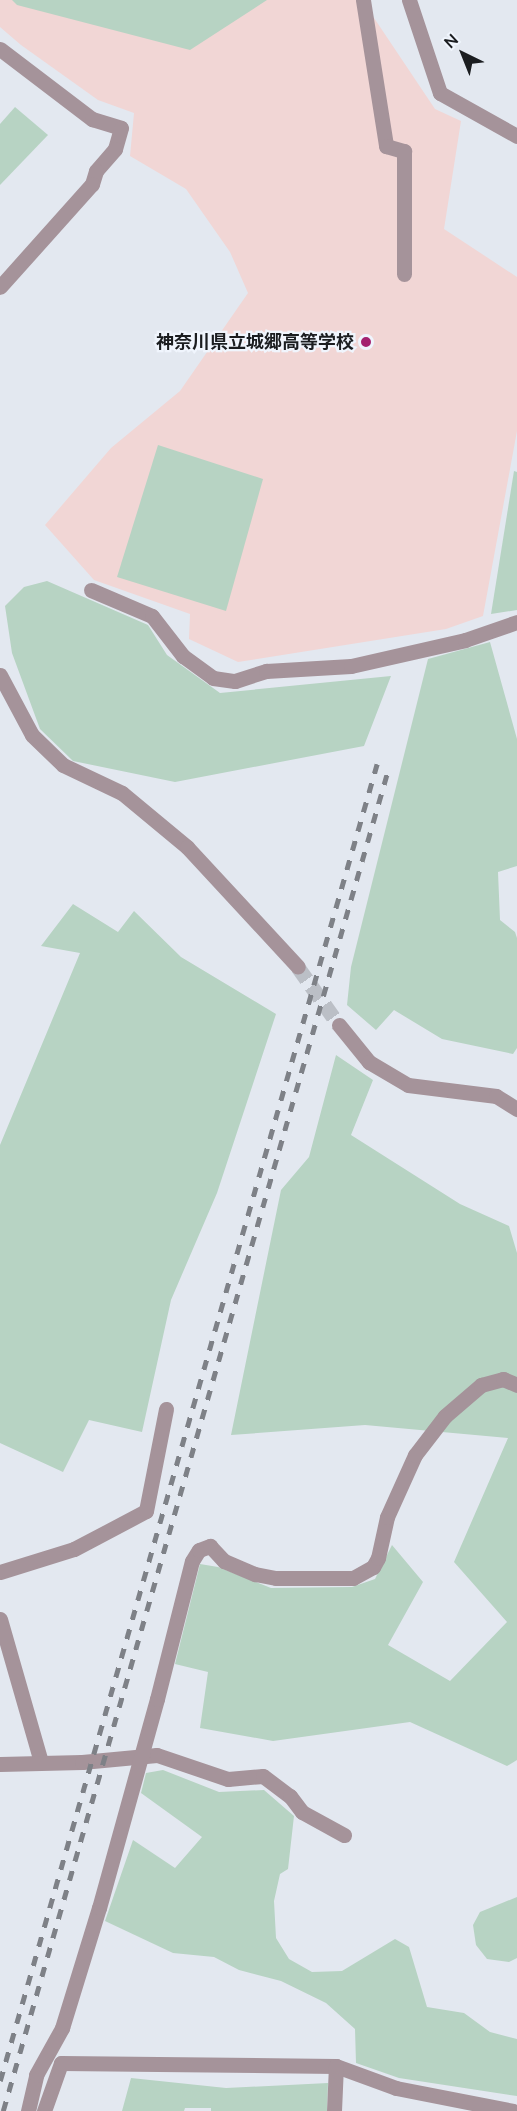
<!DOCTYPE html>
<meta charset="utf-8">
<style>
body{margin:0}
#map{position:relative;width:517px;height:2111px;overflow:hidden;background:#e3e8f0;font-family:Mulish,"Noto Sans JP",sans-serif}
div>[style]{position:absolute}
.education>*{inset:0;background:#f1d6d5}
.green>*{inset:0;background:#b7d3c3}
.minor-tunnel>*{height:15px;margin-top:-7.5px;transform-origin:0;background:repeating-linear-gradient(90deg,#bbbfc6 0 15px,transparent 0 23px)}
.pedestrian>*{height:15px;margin:-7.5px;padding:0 7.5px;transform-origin:7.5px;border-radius:7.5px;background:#a5939a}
.minor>*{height:15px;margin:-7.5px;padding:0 7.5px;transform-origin:7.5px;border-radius:7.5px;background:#a5939a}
.rail>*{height:4.5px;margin-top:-2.25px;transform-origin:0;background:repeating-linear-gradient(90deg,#7e8187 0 10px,transparent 0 20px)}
.dots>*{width:16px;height:16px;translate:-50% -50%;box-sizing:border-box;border:3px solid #f0f5fd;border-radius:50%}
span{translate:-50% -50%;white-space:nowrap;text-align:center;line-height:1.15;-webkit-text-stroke:4.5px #f0f5fd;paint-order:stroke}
.poi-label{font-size:18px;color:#1b1d20;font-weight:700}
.right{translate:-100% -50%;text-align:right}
.north{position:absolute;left:433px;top:24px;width:60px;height:60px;-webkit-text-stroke:4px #f0f5fd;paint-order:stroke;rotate:317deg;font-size:16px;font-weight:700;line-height:24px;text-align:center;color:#1b1d20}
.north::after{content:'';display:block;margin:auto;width:21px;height:27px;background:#1b1d20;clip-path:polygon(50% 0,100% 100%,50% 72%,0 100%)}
</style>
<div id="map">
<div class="education">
<div style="clip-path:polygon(0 0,362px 0,435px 109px,461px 121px,444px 229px,517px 277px,517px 431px,483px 616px,446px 629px,238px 662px,189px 639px,190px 614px,94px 580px,45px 525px,111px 448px,180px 391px,248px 293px,230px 252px,186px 189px,130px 156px,134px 113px,98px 100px,21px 45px,0 27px)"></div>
</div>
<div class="green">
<div style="clip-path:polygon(12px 0,267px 0,190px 50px,17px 5px)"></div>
<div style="clip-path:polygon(15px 107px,48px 135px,0 185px,0 124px)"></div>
<div style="clip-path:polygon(158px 445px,263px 479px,226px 611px,117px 577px)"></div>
<div style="clip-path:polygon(514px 471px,517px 472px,517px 610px,491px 614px)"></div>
<div style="clip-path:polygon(47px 581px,148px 625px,167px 655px,220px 693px,391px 676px,364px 746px,175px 782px,73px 761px,40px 729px,12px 653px,5px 606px,24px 587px)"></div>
<div style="clip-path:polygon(490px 642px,517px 739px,517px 866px,498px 872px,500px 920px,515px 932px,517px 938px,517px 1048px,513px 1054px,442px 1039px,394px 1010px,376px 1030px,347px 1005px,351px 967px,428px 659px)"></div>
<div style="clip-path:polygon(73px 904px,118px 932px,134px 911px,181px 957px,276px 1014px,217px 1193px,171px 1300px,142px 1432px,89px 1420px,63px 1472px,0 1443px,0 1145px,80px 953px,41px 946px)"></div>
<div style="clip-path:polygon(336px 1055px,373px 1080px,351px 1135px,460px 1204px,509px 1226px,517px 1253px,517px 1760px,507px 1766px,410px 1722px,273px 1741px,200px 1728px,208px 1672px,175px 1664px,200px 1564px,218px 1567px,271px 1588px,352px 1587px,375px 1579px,392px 1545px,423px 1582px,388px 1645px,450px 1681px,507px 1622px,454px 1562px,508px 1438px,365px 1425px,231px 1435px,281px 1190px,309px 1157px)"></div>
<div style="clip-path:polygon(163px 1770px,219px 1792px,264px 1790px,294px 1816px,288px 1869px,280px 1874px,274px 1901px,276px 1938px,289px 1959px,312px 1972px,342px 1971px,395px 1939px,409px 1947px,427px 2007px,464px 2013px,490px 2032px,517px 2039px,517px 2096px,399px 2078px,356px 2063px,355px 2029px,326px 2003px,281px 1981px,239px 1970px,214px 1957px,173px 1953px,105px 1921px,133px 1840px,175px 1868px,202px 1837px,141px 1793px,146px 1773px)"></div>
<div style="clip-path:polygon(517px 1897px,517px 1958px,509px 1962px,487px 1959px,476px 1945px,473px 1925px,480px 1912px)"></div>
<div style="clip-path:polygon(131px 2078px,226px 2088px,328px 2083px,327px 2111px,211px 2111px,211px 2108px,185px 2108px,184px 2111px,122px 2111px)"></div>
</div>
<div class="minor-tunnel">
<div style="left:298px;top:967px;width:71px;rotate:54.7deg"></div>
</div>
<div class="pedestrian">
<div style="left:363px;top:0;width:148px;rotate:81deg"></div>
<div style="left:386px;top:146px;width:19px;rotate:16deg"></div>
<div style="left:404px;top:151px;width:123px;rotate:90deg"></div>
</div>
<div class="minor">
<div style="left:409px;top:0;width:98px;rotate:71.6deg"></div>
<div style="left:440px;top:93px;width:88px;rotate:29.2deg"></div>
<div style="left:0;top:49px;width:116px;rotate:37.3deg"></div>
<div style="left:92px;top:119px;width:30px;rotate:17deg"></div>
<div style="left:121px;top:128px;width:22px;rotate:106deg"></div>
<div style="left:115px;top:149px;width:29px;rotate:131deg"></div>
<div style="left:96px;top:171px;width:14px;rotate:107deg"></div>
<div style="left:92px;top:184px;width:138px;rotate:131.8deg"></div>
<div style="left:91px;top:590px;width:66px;rotate:23.1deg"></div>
<div style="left:152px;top:616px;width:51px;rotate:52.2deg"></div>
<div style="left:183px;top:656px;width:37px;rotate:36deg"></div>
<div style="left:213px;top:678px;width:22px;rotate:8deg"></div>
<div style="left:235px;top:681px;width:33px;rotate:-18deg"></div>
<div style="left:266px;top:671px;width:85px;rotate:-3.4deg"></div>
<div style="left:351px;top:666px;width:117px;rotate:-12.8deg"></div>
<div style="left:465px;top:640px;width:55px;rotate:-19.1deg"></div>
<div style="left:0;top:675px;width:68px;rotate:61.9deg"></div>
<div style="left:32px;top:735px;width:43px;rotate:44.1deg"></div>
<div style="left:63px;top:765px;width:65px;rotate:25.4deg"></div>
<div style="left:122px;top:793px;width:85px;rotate:39.7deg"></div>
<div style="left:187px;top:847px;width:163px;rotate:47.2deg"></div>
<div style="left:339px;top:1025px;width:48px;rotate:51deg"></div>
<div style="left:369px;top:1062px;width:45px;rotate:30.5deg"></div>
<div style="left:408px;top:1085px;width:89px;rotate:7.1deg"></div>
<div style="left:496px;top:1096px;width:25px;rotate:32deg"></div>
<div style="left:0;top:1572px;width:77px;rotate:-17.3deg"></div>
<div style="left:74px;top:1549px;width:81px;rotate:-27.8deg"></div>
<div style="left:146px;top:1511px;width:104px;rotate:-78.9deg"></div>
<div style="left:0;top:1619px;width:149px;rotate:74deg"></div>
<div style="left:0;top:1764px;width:82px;rotate:-1.4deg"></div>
<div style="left:82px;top:1762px;width:75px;rotate:-5.3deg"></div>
<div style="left:157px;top:1755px;width:75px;rotate:18.7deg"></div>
<div style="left:228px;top:1779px;width:35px;rotate:-5deg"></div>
<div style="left:263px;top:1776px;width:34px;rotate:37deg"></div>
<div style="left:290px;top:1796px;width:20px;rotate:53deg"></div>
<div style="left:302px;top:1812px;width:48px;rotate:28.7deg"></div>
<div style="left:28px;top:2111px;width:37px;rotate:-77deg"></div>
<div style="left:36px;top:2075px;width:54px;rotate:-61deg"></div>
<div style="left:62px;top:2028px;width:126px;rotate:-72.9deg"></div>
<div style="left:99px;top:1908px;width:217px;rotate:-74.5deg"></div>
<div style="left:157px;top:1699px;width:142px;rotate:-75.8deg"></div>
<div style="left:192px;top:1561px;width:13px;rotate:-58deg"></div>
<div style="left:199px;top:1550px;width:12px;rotate:-20deg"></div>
<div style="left:210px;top:1546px;width:21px;rotate:47deg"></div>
<div style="left:224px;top:1561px;width:34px;rotate:23deg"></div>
<div style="left:255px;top:1574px;width:21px;rotate:11deg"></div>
<div style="left:276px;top:1578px;width:77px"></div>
<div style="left:353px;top:1578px;width:23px;rotate:-29deg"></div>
<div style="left:373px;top:1567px;width:10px;rotate:-61deg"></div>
<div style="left:378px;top:1558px;width:42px;rotate:-77.6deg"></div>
<div style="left:387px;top:1517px;width:68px;rotate:-65.7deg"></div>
<div style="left:415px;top:1455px;width:49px;rotate:-52.4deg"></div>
<div style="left:445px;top:1416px;width:48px;rotate:-40.7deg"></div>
<div style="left:481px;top:1385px;width:23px;rotate:-15deg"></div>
<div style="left:503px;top:1379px;width:15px;rotate:23deg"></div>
<div style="left:44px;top:2111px;width:51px;rotate:-70.5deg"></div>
<div style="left:61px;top:2063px;width:275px;rotate:0.6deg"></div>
<div style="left:336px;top:2066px;width:64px;rotate:20.1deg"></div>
<div style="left:396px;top:2088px;width:119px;rotate:11.1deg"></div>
<div style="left:334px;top:2111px;width:45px;rotate:-87.5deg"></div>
</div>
<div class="rail">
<div style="left:0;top:2081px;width:1370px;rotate:-74.03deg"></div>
<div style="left:3px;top:2111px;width:1398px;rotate:-73.98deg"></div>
</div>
<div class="dots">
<div style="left:366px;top:342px;background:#a4216f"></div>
</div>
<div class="poi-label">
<span class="right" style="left:354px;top:342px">神奈川県立城郷高等学校</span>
</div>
<div class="north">N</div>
</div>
